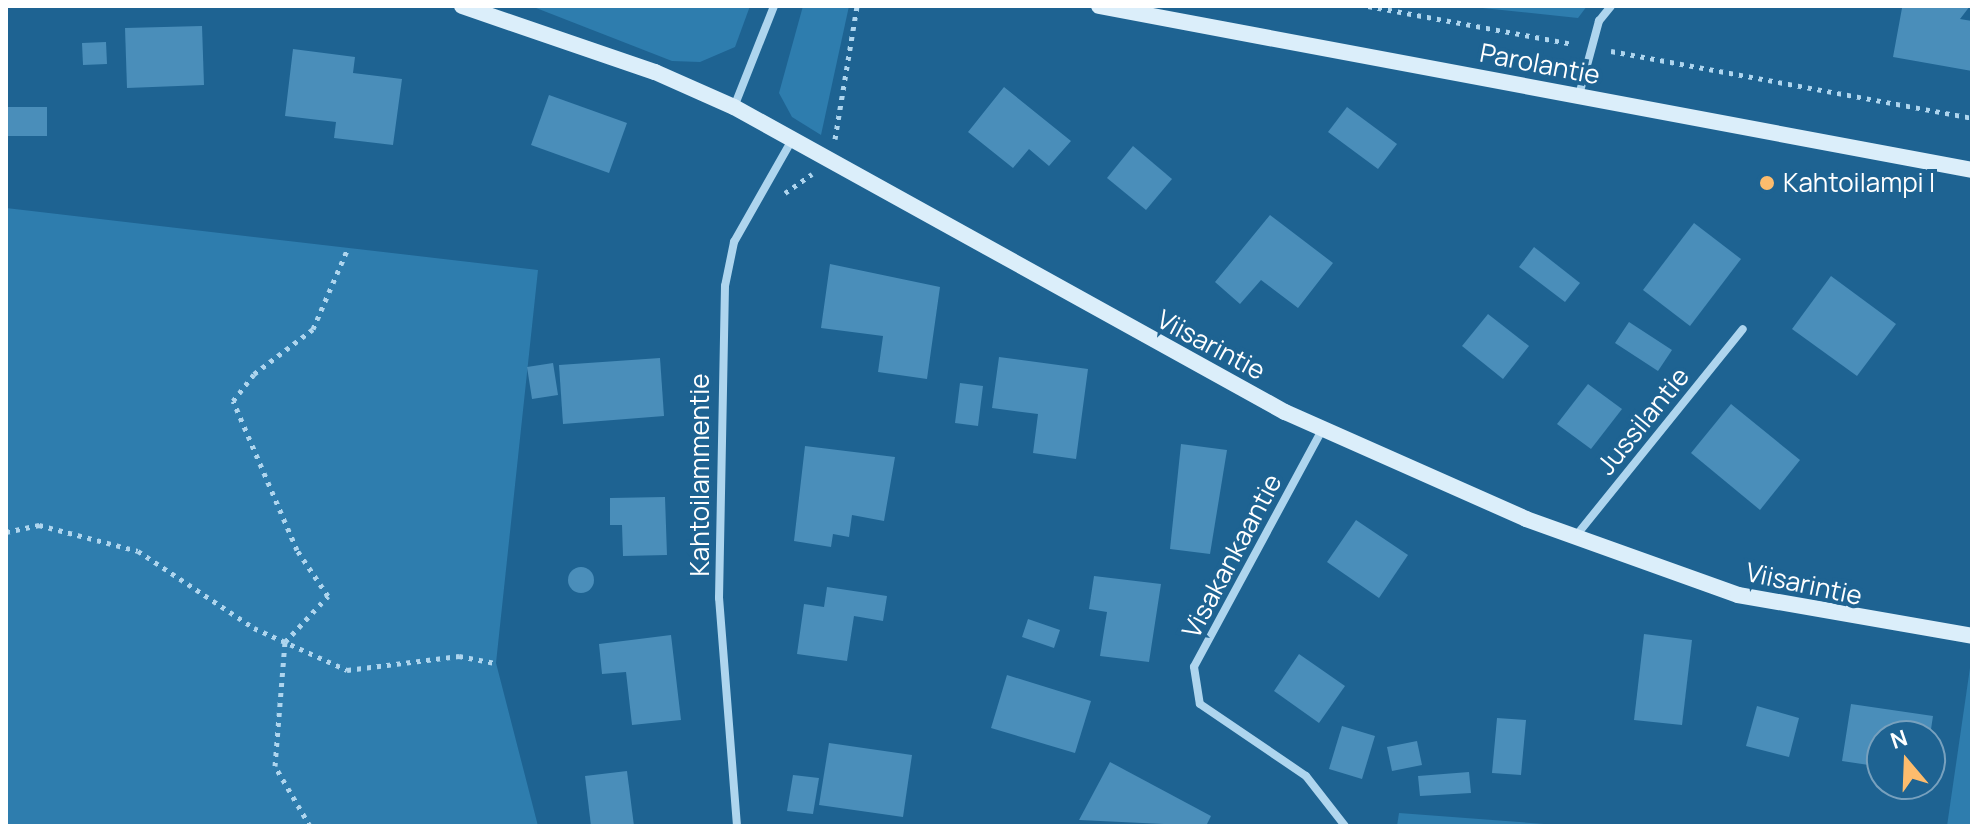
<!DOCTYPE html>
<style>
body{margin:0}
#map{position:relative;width:1978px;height:832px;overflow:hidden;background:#1e6392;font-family:Manrope,sans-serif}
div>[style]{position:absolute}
.green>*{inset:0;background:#2e7dae}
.building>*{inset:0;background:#4a8eba}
.round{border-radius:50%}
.path>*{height:5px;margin-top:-2.5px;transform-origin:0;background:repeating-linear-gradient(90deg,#aed5ee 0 4px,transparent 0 10px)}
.street>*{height:8px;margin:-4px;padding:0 4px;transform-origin:4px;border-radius:4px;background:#aed5ee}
.secondary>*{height:16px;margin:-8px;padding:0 8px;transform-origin:8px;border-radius:8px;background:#dbeefa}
.dots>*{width:22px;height:22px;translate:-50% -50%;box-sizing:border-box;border:4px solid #1e6392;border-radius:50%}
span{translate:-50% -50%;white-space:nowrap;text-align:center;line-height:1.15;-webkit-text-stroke:8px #1e6392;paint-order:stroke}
.street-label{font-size:26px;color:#fff}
.poi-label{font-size:26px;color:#fff}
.left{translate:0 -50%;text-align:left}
.frame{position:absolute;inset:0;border:8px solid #fff;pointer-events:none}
.north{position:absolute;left:1866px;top:720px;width:80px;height:80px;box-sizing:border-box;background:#1e6392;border:2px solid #78a1be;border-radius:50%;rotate:341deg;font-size:22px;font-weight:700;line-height:32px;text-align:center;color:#fff}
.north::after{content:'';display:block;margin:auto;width:28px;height:36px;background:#fdbc6d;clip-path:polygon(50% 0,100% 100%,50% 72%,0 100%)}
</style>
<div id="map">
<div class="green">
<div style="clip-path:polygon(531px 6px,750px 6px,735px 47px,700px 62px,672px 61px)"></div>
<div style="clip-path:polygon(803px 6px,849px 6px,821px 135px,792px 117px,779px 93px)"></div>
<div style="clip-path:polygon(1463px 6px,1587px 6px,1578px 18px)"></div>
<div style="clip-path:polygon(6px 208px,538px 270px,496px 663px,538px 826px,6px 826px)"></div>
<div style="clip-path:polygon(1971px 661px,1972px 826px,1947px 826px)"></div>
<div style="clip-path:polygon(1399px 813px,1571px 826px,1397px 826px)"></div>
</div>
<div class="building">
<div style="clip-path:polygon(1910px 6px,1970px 6px,1960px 19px,1972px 21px,1972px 71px,1893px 57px,1902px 8px)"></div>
<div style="clip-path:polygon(202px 26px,204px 85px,127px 88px,125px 28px)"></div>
<div style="clip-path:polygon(106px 42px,107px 64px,83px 65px,82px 43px)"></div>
<div style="clip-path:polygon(293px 49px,355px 57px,353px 73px,402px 79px,393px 145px,334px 138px,336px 122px,285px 116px)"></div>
<div style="clip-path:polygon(1004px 87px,1071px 141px,1049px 166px,1029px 149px,1013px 168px,968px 132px)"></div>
<div style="clip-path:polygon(549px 95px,627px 123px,609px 173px,531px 145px)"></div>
<div style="clip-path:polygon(6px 107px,47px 107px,47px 136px,6px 136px)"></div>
<div style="clip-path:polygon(1347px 107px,1397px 144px,1378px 169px,1328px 132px)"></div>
<div style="clip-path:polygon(1133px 146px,1172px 179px,1146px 210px,1107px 178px)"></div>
<div style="clip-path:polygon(1270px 215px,1333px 263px,1298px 308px,1261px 280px,1240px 304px,1215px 282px)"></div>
<div style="clip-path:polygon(1694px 223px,1741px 259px,1690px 326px,1643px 290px)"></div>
<div style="clip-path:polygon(1534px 247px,1580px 283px,1565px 302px,1519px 267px)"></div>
<div style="clip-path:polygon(830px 264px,940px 287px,927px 379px,878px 372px,883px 336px,821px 328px)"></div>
<div style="clip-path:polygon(1831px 276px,1896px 324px,1857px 376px,1792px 329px)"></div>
<div style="clip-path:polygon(1488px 314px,1529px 346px,1503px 379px,1462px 346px)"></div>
<div style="clip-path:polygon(1629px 322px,1672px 350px,1658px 371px,1615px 343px)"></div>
<div style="clip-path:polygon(999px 357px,1088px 369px,1076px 459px,1033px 453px,1038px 414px,992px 408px)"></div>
<div style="clip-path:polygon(660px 358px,664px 416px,563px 424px,559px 365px)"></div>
<div style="clip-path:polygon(553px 363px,558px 395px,532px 399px,527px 367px)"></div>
<div style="clip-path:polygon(960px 383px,983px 386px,978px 426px,955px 423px)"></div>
<div style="clip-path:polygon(1588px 384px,1622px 409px,1591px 449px,1557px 424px)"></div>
<div style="clip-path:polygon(1731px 404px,1800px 460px,1760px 510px,1691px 453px)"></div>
<div style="clip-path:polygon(1181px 444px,1227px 450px,1210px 554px,1170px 549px)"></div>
<div style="clip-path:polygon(805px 446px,895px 457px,884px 521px,852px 515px,849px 537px,833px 534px,831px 547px,794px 541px)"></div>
<div style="clip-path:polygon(665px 497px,667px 555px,623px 556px,622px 525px,610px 525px,610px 498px)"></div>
<div style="clip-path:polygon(1356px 520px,1408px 555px,1379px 598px,1327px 562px)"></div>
<div class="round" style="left:568px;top:567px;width:26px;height:26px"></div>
<div style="clip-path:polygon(1094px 576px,1161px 584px,1149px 662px,1100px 656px,1107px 612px,1089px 609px)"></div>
<div style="clip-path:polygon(827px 587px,887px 596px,883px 621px,854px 616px,847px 661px,797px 654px,804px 604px,824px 607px)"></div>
<div style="clip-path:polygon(1028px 619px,1060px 630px,1054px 648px,1022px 637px)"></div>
<div style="clip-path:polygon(1644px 634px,1692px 640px,1682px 725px,1634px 720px)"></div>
<div style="clip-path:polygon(671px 635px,681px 720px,632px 725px,626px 672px,602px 674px,599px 644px)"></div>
<div style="clip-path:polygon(1299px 654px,1345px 686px,1319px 723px,1274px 691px)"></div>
<div style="clip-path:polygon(1007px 675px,1091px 701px,1075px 753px,991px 728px)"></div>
<div style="clip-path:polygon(1851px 704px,1933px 716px,1930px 736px,1882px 736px,1882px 767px,1842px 761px)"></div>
<div style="clip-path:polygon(1757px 706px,1799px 718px,1789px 757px,1746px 746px)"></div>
<div style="clip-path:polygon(1497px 718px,1526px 720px,1521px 775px,1492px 773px)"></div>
<div style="clip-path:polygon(1342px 726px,1375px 736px,1362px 779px,1329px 769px)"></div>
<div style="clip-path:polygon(1417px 741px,1422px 765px,1392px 771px,1387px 747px)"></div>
<div style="clip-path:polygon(829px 743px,912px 755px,903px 817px,819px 805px)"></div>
<div style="clip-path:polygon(1110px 762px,1211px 816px,1206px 826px,1079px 820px)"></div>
<div style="clip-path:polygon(627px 771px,634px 826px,591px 826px,585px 776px)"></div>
<div style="clip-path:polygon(1469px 772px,1471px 793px,1420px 796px,1418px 776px)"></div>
<div style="clip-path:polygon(793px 775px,819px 778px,813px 814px,787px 811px)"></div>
</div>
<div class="path">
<div style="left:1368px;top:6px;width:209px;rotate:10.5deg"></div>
<div style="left:1611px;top:51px;width:367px;rotate:10.5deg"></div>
<div style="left:835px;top:139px;width:135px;rotate:-80.6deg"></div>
<div style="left:785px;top:193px;width:33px;rotate:-35deg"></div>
<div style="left:6px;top:532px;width:34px;rotate:-12deg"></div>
<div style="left:39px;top:525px;width:102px;rotate:14.7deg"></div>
<div style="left:138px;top:551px;width:139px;rotate:33.6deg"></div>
<div style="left:254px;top:628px;width:102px;rotate:24.3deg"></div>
<div style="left:347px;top:670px;width:113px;rotate:-7.1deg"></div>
<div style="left:459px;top:656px;width:38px;rotate:11deg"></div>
<div style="left:310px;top:826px;width:69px;rotate:-120.3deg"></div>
<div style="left:275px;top:766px;width:124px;rotate:-85.4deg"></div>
<div style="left:285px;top:642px;width:63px;rotate:-46.9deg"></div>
<div style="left:328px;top:596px;width:55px;rotate:-124deg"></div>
<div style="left:297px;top:550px;width:162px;rotate:-113.2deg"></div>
<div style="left:233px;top:401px;width:34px;rotate:-52deg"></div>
<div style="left:254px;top:374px;width:74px;rotate:-37.3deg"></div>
<div style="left:313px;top:329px;width:88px;rotate:-66.6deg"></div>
</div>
<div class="street">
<div style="left:1579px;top:95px;width:77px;rotate:-74.9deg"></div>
<div style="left:1599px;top:21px;width:19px;rotate:-51deg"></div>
<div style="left:734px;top:107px;width:109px;rotate:-68.4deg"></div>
<div style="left:1322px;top:430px;width:269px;rotate:118.4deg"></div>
<div style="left:1194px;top:667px;width:37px;rotate:81deg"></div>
<div style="left:1200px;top:704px;width:128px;rotate:34.2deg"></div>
<div style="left:1306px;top:776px;width:63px;rotate:52deg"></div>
<div style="left:1575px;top:537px;width:267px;rotate:-51.1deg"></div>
<div style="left:737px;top:826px;width:229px;rotate:-94.5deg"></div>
<div style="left:719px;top:598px;width:312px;rotate:-88.9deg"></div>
<div style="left:725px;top:286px;width:45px;rotate:-78.4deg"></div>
<div style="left:734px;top:242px;width:117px;rotate:-60.4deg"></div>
</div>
<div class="secondary">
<div style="left:462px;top:6px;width:204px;rotate:18.9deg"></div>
<div style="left:655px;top:72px;width:86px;rotate:23.9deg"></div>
<div style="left:734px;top:107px;width:630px;rotate:28.97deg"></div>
<div style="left:1285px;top:412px;width:264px;rotate:23.9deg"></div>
<div style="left:1526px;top:519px;width:225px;rotate:19.7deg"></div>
<div style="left:1738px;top:595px;width:238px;rotate:9.9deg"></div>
<div style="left:1099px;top:6px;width:888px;rotate:10.64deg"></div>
</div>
<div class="dots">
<div style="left:1767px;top:183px;background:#fdbc6d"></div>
</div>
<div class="street-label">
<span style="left:1540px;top:64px;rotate:11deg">Parolantie</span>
<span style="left:1211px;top:345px;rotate:28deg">Viisarintie</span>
<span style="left:1643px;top:421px;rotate:-51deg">Jussilantie</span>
<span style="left:700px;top:475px;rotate:-90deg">Kahtoilammentie</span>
<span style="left:1232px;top:556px;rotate:-62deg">Visakankaantie</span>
<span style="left:1804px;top:584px;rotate:12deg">Viisarintie</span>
</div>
<div class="poi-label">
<span class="left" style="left:1783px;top:183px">Kahtoilampi I</span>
</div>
<div class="frame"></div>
<div class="north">N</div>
</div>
